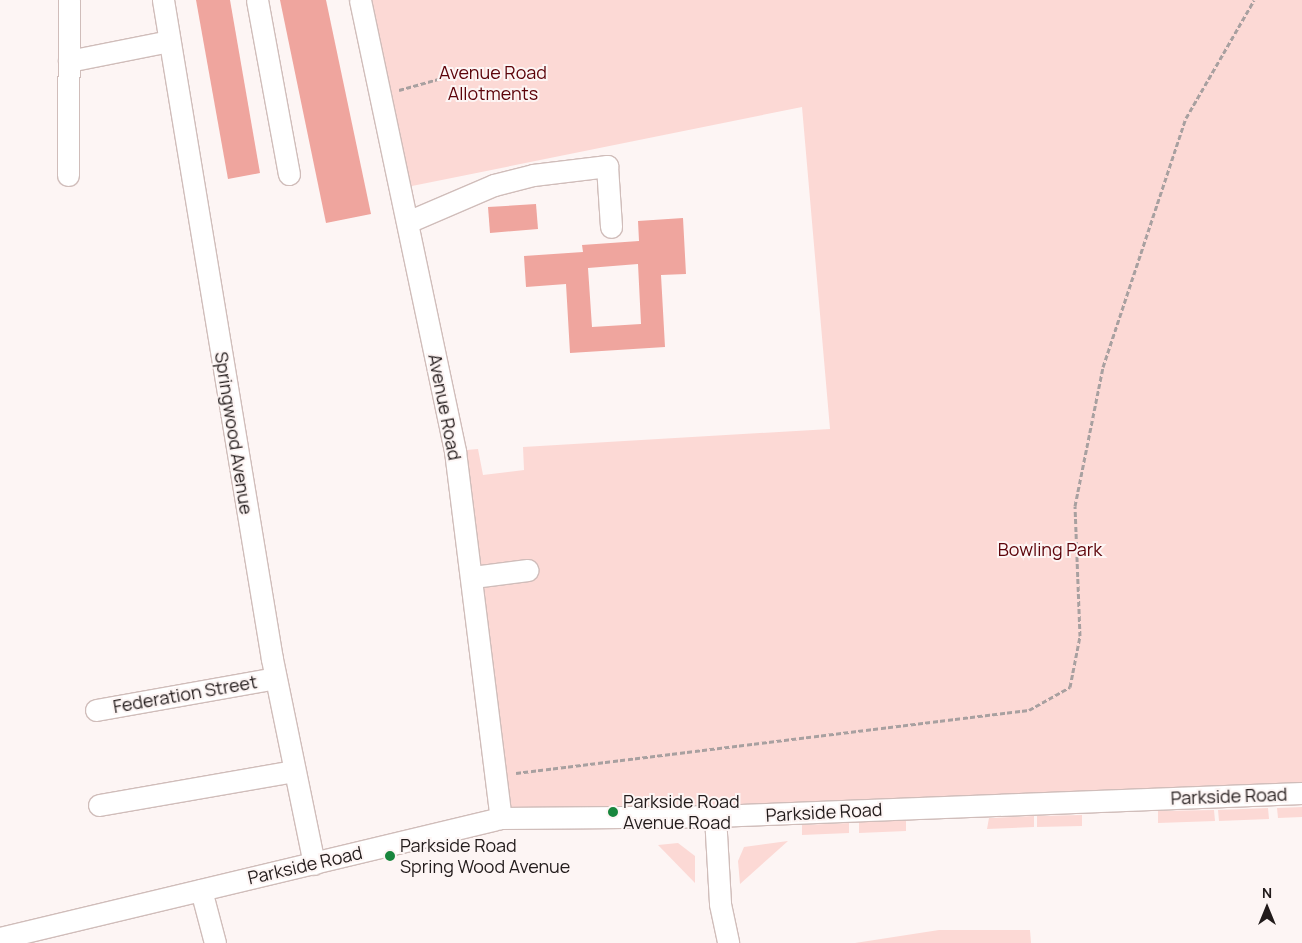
<!DOCTYPE html>
<style>
body{margin:0}
#map{position:relative;width:1302px;height:943px;overflow:hidden;background:#fdf5f4;font-family:Manrope,sans-serif}
div>[style]{position:absolute}
.green>*{inset:0;background:#fcd9d5}
.building>*{inset:0;background:#efa59e}
.path>*{height:3px;margin-top:-1.5px;transform-origin:0;background:repeating-linear-gradient(90deg,#a8a0a0 0 5px,transparent 0 7.5px)}
.roads{filter:drop-shadow(1px 0 #d0bdba) drop-shadow(-1px 0 #d0bdba) drop-shadow(0 1px #d0bdba) drop-shadow(0 -1px #d0bdba)}
.minor>*{height:21px;margin:-10.5px;padding:0 10.5px;transform-origin:10.5px;border-radius:10.5px;background:#fff}
.dots>*{width:14px;height:14px;translate:-50% -50%;box-sizing:border-box;border:2px solid #fdf5f4;border-radius:50%}
span{translate:-50% -50%;white-space:nowrap;text-align:center;line-height:1.15;-webkit-text-stroke:4px #fdf5f4;paint-order:stroke}
.park-label{font-size:18px;color:#5c0309}
.street-label{font-size:18px;color:#221b1b}
.poi-label{font-size:18px;color:#221b1b}
.left{translate:0 -50%;text-align:left}
.north{position:absolute;left:1242px;top:883px;width:50px;height:50px;-webkit-text-stroke:4px #fdf5f4;paint-order:stroke;rotate:0deg;font-size:14px;font-weight:700;line-height:20px;text-align:center;color:#221b1b}
.north::after{content:'';display:block;margin:auto;width:18px;height:22px;background:#221b1b;clip-path:polygon(50% 0,100% 100%,50% 72%,0 100%)}
</style>
<div id="map">
<div class="green">
<div style="clip-path:polygon(360px 0,1302px 0,1302px 793px,501px 818px,455px 451px,478px 449px,483px 475px,524px 470px,523px 447px,830px 429px,802px 107px,402px 188px)"></div>
<div style="clip-path:polygon(1302px 807px,1302px 817px,1278px 818px,1277px 808px)"></div>
<div style="clip-path:polygon(1268px 808px,1269px 819px,1219px 821px,1218px 810px)"></div>
<div style="clip-path:polygon(1214px 810px,1215px 821px,1158px 823px,1158px 811px)"></div>
<div style="clip-path:polygon(1082px 815px,1082px 826px,1037px 827px,1037px 816px)"></div>
<div style="clip-path:polygon(1034px 816px,1034px 827px,987px 829px,989px 818px)"></div>
<div style="clip-path:polygon(906px 820px,906px 831px,859px 833px,859px 822px)"></div>
<div style="clip-path:polygon(849px 823px,849px 833px,802px 835px,802px 825px)"></div>
<div style="clip-path:polygon(788px 841px,740px 884px,738px 861px,744px 847px)"></div>
<div style="clip-path:polygon(678px 843px,695px 856px,695px 883px,658px 845px)"></div>
<div style="clip-path:polygon(939px 930px,1030px 930px,1031px 943px,855px 943px)"></div>
</div>
<div class="building">
<div style="clip-path:polygon(196px 0,230px 0,260px 173px,228px 179px)"></div>
<div style="clip-path:polygon(280px 0,326px 0,371px 214px,326px 223px)"></div>
<div style="clip-path:polygon(536px 204px,538px 229px,490px 233px,488px 207px)"></div>
<div style="clip-path:polygon(evenodd,683px 218px,686px 274px,661px 275px,665px 347px,570px 353px,566px 284px,526px 287px,524px 256px,583px 252px,582px 245px,639px 241px,638px 221px,683px 218px,638px 264px,641px 324px,592px 327px,588px 268px,638px 264px)"></div>
</div>
<div class="path">
<div style="left:399px;top:90px;width:45px;rotate:-15.6deg"></div>
<div style="left:516px;top:773px;width:517px;rotate:-7deg"></div>
<div style="left:1029px;top:710px;width:47px;rotate:-29.3deg"></div>
<div style="left:1070px;top:687px;width:52px;rotate:-78.9deg"></div>
<div style="left:1080px;top:636px;width:130px;rotate:-92.2deg"></div>
<div style="left:1075px;top:506px;width:142px;rotate:-78.6deg"></div>
<div style="left:1103px;top:367px;width:262px;rotate:-71.6deg"></div>
<div style="left:1186px;top:118px;width:136px;rotate:-60deg"></div>
</div>
<div class="roads">
<div class="minor">
<div style="left:163px;top:0;width:668px;rotate:80.61deg"></div>
<div style="left:272px;top:659px;width:209px;rotate:78.4deg"></div>
<div style="left:257px;top:0;width:177px;rotate:79.6deg"></div>
<div style="left:360px;top:0;width:461px;rotate:78.1deg"></div>
<div style="left:455px;top:451px;width:370px;rotate:82.9deg"></div>
<div style="left:69px;top:61px;width:102px;rotate:-11.3deg"></div>
<div style="left:68px;top:175px;width:175px;rotate:-89.7deg"></div>
<div style="left:410px;top:221px;width:91px;rotate:-23.2deg"></div>
<div style="left:494px;top:185px;width:40px;rotate:-14.4deg"></div>
<div style="left:533px;top:175px;width:75px;rotate:-6.9deg"></div>
<div style="left:607px;top:166px;width:61px;rotate:86.2deg"></div>
<div style="left:473px;top:577px;width:55px;rotate:-7.3deg"></div>
<div style="left:96px;top:710px;width:182px;rotate:-10.1deg"></div>
<div style="left:99px;top:805px;width:197px;rotate:-9.9deg"></div>
<div style="left:715px;top:816px;width:88px;rotate:86.7deg"></div>
<div style="left:720px;top:904px;width:40px;rotate:78deg"></div>
<div style="left:201px;top:890px;width:55px;rotate:75.2deg"></div>
<div style="left:0;top:938px;width:515px;rotate:-13.47deg"></div>
<div style="left:501px;top:818px;width:214px;rotate:-0.5deg"></div>
<div style="left:715px;top:816px;width:587px;rotate:-2.24deg"></div>
</div>
</div>
<div class="dots">
<div style="left:613px;top:812px;background:#18863d"></div>
<div style="left:390px;top:856px;background:#18863d"></div>
</div>
<div class="park-label">
<span style="left:493px;top:83px">Avenue Road<br>Allotments</span>
<span style="left:1050px;top:549px">Bowling Park</span>
</div>
<div class="street-label">
<span style="left:445px;top:407px;rotate:79deg">Avenue Road</span>
<span style="left:234px;top:433px;rotate:81deg">Springwood Avenue</span>
<span style="left:185px;top:694px;rotate:-10deg">Federation Street</span>
<span style="left:1229px;top:796px;rotate:-2deg">Parkside Road</span>
<span style="left:824px;top:812px;rotate:-3deg">Parkside Road</span>
<span style="left:305px;top:865px;rotate:-13deg">Parkside Road</span>
</div>
<div class="poi-label">
<span class="left" style="left:623px;top:812px">Parkside Road<br>Avenue Road</span>
<span class="left" style="left:400px;top:856px">Parkside Road<br>Spring Wood Avenue</span>
</div>
<div class="north">N</div>
</div>
